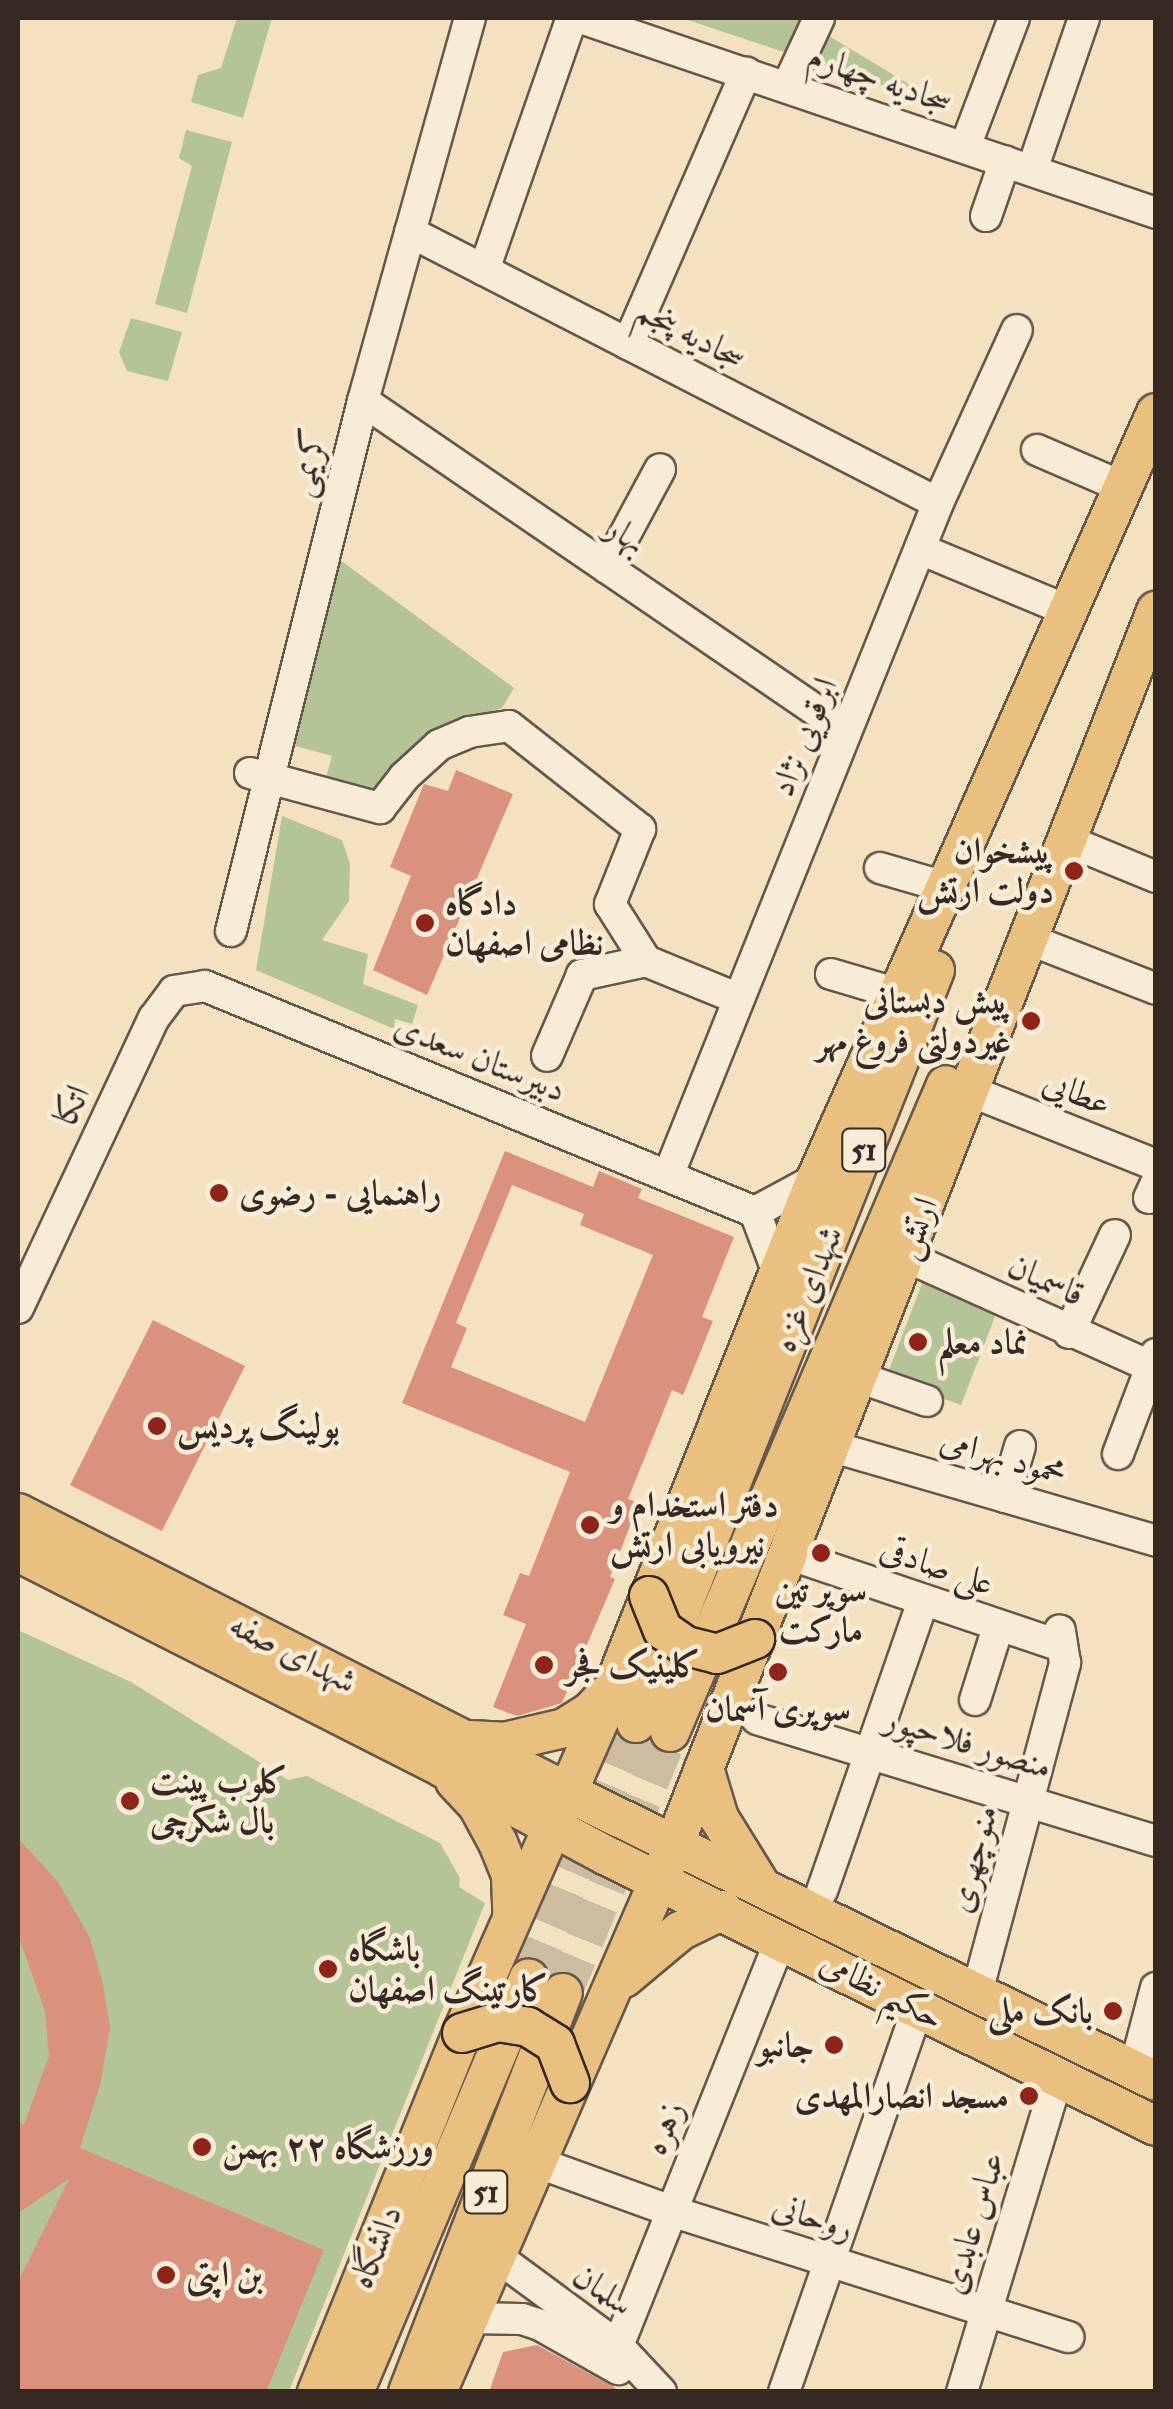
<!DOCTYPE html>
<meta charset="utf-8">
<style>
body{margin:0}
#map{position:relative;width:1173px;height:2409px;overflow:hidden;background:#f4e1c0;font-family:"IM FELL Double Pica",Amiri,serif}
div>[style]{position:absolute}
.green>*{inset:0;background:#b5c497}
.building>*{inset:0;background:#da917e}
.major-tunnel>*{height:38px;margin-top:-19px;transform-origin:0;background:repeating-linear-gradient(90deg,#cebca1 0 38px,transparent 0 57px)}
.roads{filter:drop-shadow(2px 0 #66574b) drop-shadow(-2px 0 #66574b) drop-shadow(0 2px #66574b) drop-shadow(0 -2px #66574b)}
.minor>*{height:30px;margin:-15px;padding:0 15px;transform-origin:15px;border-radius:15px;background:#f8ecd6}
.major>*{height:38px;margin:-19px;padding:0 19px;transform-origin:19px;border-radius:19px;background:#eac080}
.bridges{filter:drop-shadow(2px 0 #362924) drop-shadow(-2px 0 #362924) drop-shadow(0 2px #362924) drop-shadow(0 -2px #362924)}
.major-bridge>*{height:38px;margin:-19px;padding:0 19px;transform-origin:19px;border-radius:19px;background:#eac080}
.dots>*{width:28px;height:28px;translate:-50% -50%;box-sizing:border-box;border:5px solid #f8ecd6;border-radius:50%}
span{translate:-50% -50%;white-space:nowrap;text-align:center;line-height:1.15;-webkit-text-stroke:9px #f8ecd6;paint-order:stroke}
.shield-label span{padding:2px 8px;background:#f8ecd6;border:2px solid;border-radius:8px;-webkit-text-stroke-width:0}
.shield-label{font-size:32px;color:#362924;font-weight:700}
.street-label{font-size:35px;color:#362924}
.poi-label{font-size:35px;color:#362924;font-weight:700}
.right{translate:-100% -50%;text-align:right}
.left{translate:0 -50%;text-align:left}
.frame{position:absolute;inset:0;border:20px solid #362924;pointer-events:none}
</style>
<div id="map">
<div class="green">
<div style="clip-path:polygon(237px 18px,272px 18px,243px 118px,191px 102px,198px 75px,221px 68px)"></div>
<div style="clip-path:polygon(682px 18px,799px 18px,947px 107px)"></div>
<div style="clip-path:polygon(186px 130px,232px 142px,187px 313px,155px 304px,192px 166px,179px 158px)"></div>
<div style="clip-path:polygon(131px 318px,182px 332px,168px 381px,127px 371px,119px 352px)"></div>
<div style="clip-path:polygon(336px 557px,514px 688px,502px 708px,430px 734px,372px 793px,325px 781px,332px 756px,292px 745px)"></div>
<div style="clip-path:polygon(282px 816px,342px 840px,350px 864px,349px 901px,322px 940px,368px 954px,363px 984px,418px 1005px,412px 1024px,395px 1019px,394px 1029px,256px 970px)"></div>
<div style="clip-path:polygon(926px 1273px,999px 1306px,961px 1405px,886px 1378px)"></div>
<div style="clip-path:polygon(18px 1630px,131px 1682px,288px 1780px,307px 1776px,440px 1843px,460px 1878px,459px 1887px,485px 1903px,289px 2391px,18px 2392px)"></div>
</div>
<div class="building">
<div style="clip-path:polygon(456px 770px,513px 794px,427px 995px,373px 970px,411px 876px,390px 867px,424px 784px,448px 791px)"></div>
<div style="clip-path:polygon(evenodd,505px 1151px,593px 1187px,599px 1171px,642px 1189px,638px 1198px,734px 1237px,702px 1317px,713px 1321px,683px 1395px,672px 1390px,628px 1499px,639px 1503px,610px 1577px,615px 1579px,562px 1703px,517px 1716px,493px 1707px,526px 1624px,503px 1615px,520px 1573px,529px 1576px,570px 1472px,402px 1403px,505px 1151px,512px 1185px,584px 1214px,580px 1225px,653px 1255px,585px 1422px,451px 1367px,467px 1328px,456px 1323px,512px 1185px)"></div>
<div style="clip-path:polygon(153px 1320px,245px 1366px,162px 1531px,70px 1485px)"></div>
<div style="clip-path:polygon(18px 1838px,58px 1882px,90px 1938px,103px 1985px,110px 2028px,100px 2085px,80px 2148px,324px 2250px,266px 2392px,18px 2392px,18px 2282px,69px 2179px,18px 2213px,18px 2122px,24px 2125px,49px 2056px,45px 2011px,18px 1935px)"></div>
<div style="clip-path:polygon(537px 2345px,614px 2387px,620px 2392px,489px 2392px,503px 2352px)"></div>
</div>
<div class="major-tunnel">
<div style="left:529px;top:1978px;width:277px;rotate:-67.2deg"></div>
<div style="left:563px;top:1993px;width:282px;rotate:-67.7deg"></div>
</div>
<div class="roads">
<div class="minor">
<div style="left:581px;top:18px;width:607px;rotate:18.73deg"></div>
<div style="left:787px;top:87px;width:76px;rotate:-65.1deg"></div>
<div style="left:965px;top:147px;width:138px;rotate:-69.2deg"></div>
<div style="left:1032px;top:170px;width:161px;rotate:-71.1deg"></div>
<div style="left:986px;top:216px;width:58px;rotate:-70.9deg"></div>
<div style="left:410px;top:232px;width:593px;rotate:27.17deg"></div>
<div style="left:484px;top:270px;width:267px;rotate:-70.8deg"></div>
<div style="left:628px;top:344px;width:296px;rotate:-66.5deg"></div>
<div style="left:363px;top:401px;width:585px;rotate:34.34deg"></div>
<div style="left:1037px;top:450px;width:94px;rotate:23.3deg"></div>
<div style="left:920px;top:549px;width:161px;rotate:22.6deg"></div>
<div style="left:607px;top:568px;width:112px;rotate:-61.8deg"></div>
<div style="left:250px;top:773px;width:135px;rotate:15.1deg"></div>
<div style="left:380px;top:808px;width:39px;rotate:-52deg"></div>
<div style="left:404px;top:777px;width:47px;rotate:-42.4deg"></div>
<div style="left:439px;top:745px;width:33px;rotate:-23deg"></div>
<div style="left:469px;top:732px;width:40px;rotate:-8.5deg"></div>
<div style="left:509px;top:726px;width:167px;rotate:38.2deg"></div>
<div style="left:640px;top:829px;width:81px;rotate:111.8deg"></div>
<div style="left:610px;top:904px;width:67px;rotate:57.7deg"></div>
<div style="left:646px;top:961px;width:66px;rotate:167.7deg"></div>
<div style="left:582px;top:975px;width:88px;rotate:113.4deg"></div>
<div style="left:1066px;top:840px;width:97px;rotate:22.3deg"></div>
<div style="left:880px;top:868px;width:69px;rotate:16.1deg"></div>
<div style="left:231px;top:931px;width:546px;rotate:-76.01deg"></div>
<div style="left:363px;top:401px;width:398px;rotate:-74.4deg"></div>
<div style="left:1028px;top:939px;width:137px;rotate:21.3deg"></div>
<div style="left:646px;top:961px;width:100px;rotate:22.2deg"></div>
<div style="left:831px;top:974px;width:70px;rotate:16.6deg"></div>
<div style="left:970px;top:1091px;width:200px;rotate:21.7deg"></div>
<div style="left:668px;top:1176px;width:725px;rotate:-68.14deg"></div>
<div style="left:938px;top:503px;width:190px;rotate:-65.5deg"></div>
<div style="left:1149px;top:1198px;width:17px;rotate:-65deg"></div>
<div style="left:755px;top:1212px;width:69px;rotate:-28.4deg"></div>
<div style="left:755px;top:1212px;width:65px;rotate:69.3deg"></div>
<div style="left:905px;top:1256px;width:275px;rotate:24.2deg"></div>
<div style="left:18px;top:1308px;width:320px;rotate:-64.9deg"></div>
<div style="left:154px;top:1018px;width:34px;rotate:-53deg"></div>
<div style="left:174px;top:991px;width:31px;rotate:-9deg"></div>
<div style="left:205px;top:986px;width:595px;rotate:22.34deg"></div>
<div style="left:1069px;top:1333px;width:108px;rotate:-64.9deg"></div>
<div style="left:858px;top:1377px;width:73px;rotate:19.2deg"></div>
<div style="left:830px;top:1446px;width:340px;rotate:16.2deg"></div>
<div style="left:1118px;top:1454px;width:107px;rotate:-69.2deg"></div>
<div style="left:1005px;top:1497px;width:53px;rotate:-73.6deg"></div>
<div style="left:788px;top:1554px;width:289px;rotate:18.6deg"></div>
<div style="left:975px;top:1700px;width:77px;rotate:-72.5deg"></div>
<div style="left:757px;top:1719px;width:417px;rotate:17deg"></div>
<div style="left:822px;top:1891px;width:307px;rotate:-70.8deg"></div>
<div style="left:977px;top:1992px;width:341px;rotate:-75deg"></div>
<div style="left:1065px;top:1663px;width:33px;rotate:-99deg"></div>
<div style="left:1134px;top:2071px;width:86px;rotate:-75.2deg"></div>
<div style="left:536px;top:2162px;width:144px;rotate:19.9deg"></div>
<div style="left:671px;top:2211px;width:417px;rotate:17.6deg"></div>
<div style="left:496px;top:2256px;width:152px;rotate:36.4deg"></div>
<div style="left:618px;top:2346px;width:63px;rotate:46.9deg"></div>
<div style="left:469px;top:2318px;width:53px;rotate:1.1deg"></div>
<div style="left:522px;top:2319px;width:19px;rotate:18deg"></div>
<div style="left:540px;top:2325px;width:90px;rotate:29.4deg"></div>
<div style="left:618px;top:2346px;width:438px;rotate:-68.2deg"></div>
<div style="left:784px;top:2392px;width:407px;rotate:-70.8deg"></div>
<div style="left:962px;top:2392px;width:329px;rotate:-73.1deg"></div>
</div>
<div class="major">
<div style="left:18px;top:1513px;width:618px;rotate:26.94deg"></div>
<div style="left:569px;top:1793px;width:654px;rotate:26.13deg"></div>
<div style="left:18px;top:1552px;width:477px;rotate:26.9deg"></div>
<div style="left:443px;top:1768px;width:186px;rotate:28.2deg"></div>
<div style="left:607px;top:1856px;width:612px;rotate:26.19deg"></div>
<div style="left:636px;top:1723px;width:810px;rotate:-68.34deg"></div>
<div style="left:670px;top:1732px;width:703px;rotate:-66.9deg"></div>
<div style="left:470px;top:1740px;width:34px;rotate:3deg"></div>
<div style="left:504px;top:1742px;width:62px;rotate:-13.1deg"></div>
<div style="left:564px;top:1728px;width:31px;rotate:-32deg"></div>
<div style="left:590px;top:1712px;width:23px;rotate:-47deg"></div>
<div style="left:704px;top:1768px;width:52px;rotate:73.3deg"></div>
<div style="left:719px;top:1818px;width:74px;rotate:58.2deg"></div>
<div style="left:455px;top:1781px;width:34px;rotate:47deg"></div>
<div style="left:478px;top:1806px;width:42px;rotate:61.6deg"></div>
<div style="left:498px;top:1843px;width:35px;rotate:68deg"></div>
<div style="left:511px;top:1876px;width:38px;rotate:88deg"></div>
<div style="left:624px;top:1978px;width:73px;rotate:-40deg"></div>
<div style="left:680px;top:1931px;width:48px;rotate:-26deg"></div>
<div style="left:317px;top:2392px;width:387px;rotate:-68deg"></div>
<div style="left:462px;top:2033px;width:379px;rotate:-66.3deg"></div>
<div style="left:614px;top:1686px;width:546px;rotate:-68.28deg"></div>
<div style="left:816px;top:1179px;width:838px;rotate:-66.07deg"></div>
<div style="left:354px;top:2392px;width:449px;rotate:-67.1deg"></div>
<div style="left:408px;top:2392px;width:428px;rotate:-68.8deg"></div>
<div style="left:437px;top:2392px;width:598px;rotate:-66.56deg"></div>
<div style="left:675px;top:1843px;width:1323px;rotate:-68.67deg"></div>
</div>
</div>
<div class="bridges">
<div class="major-bridge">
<div style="left:649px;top:1596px;width:37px;rotate:68deg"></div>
<div style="left:663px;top:1630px;width:28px;rotate:35deg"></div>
<div style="left:686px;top:1646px;width:32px;rotate:14deg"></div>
<div style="left:717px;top:1654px;width:41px;rotate:-21.5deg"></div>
<div style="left:462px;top:2033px;width:38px;rotate:-17deg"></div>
<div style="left:498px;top:2022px;width:30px;rotate:9deg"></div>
<div style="left:528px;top:2027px;width:32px;rotate:32deg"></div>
<div style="left:555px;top:2044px;width:42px;rotate:69deg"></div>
</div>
</div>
<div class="dots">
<div style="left:1074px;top:871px;background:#8f2418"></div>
<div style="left:425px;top:923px;background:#8f2418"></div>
<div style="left:1031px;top:1021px;background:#8f2418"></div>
<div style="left:219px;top:1193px;background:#8f2418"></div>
<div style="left:918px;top:1342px;background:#8f2418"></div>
<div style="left:157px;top:1426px;background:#8f2418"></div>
<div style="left:590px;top:1525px;background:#8f2418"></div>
<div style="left:821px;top:1553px;background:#8f2418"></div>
<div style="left:544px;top:1665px;background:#8f2418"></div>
<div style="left:778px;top:1672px;background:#8f2418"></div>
<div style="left:130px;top:1801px;background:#8f2418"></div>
<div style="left:328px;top:1969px;background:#8f2418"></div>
<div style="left:1113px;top:2011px;background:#8f2418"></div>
<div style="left:834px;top:2045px;background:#8f2418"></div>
<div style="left:1029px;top:2096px;background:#8f2418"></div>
<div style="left:202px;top:2147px;background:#8f2418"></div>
<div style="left:166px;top:2275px;background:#8f2418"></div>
</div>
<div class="shield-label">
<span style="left:864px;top:1150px">51</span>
<span style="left:486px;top:2192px">51</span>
</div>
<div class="street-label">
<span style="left:880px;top:79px;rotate:19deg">سجادیه چهارم</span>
<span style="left:691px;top:334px;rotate:27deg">سجادیه پنجم</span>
<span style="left:308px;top:463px;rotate:-76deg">کریمی</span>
<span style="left:626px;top:535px;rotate:34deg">بهار</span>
<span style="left:804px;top:737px;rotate:-68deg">ابرقویی نژاد</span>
<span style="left:480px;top:1058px;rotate:22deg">دبیرستان سعدی</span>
<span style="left:1077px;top:1093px;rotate:22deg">عطایی</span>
<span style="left:72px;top:1105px;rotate:-65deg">اتکا</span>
<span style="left:916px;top:1228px;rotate:-68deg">ارتش</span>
<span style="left:1046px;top:1280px;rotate:25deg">قاسمیان</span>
<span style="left:808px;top:1289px;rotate:-68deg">شهدای غزه</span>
<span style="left:1003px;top:1457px;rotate:16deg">محمود بهرامی</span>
<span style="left:937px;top:1566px;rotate:19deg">علی صادقی</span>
<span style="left:293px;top:1653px;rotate:27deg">شهدای صفه</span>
<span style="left:968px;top:1743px;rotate:17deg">منصور فلاحپور</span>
<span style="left:973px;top:1859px;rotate:-75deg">منوچهری</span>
<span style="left:882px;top:1990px;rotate:27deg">حکیم نظامی</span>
<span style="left:664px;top:2128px;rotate:-68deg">زهره</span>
<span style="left:813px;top:2217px;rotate:18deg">روحانی</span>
<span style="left:973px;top:2223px;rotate:-73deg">عباس عابدی</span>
<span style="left:376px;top:2247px;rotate:-68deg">دانشگاه</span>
<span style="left:603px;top:2290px;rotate:35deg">سلمان</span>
</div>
<div class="poi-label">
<span class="right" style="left:1054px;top:871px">پیشخوان<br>دولت ارتش</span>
<span class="left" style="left:445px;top:923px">دادگاه<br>نظامی اصفهان</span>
<span class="right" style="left:1011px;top:1021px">پیش دبستانی<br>غیردولتی فروغ مهر</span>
<span class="left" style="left:239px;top:1193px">راهنمایی - رضوی</span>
<span class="left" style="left:938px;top:1342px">نماد معلم</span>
<span class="left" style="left:177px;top:1426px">بولینگ پردیس</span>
<span class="left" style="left:610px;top:1525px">دفتر استخدام و<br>نیرویابی ارتش</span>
<span style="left:821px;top:1610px">سوپر تین<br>مارکت</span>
<span class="left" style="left:566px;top:1665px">کلینیک فجر</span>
<span style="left:778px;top:1709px">سوپری آسمان</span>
<span class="left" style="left:150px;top:1801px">کلوب پینت<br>بال شکرچی</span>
<span class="left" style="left:348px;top:1969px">باشگاه<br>کارتینگ اصفهان</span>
<span class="right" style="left:1093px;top:2011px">بانک ملی</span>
<span class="right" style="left:814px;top:2045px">جانبو</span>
<span class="right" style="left:1009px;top:2096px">مسجد انصارالمهدی</span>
<span class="left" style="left:222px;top:2147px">ورزشگاه ۲۲ بهمن</span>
<span class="left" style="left:186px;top:2275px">بن اپتی</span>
</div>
<div class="frame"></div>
</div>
